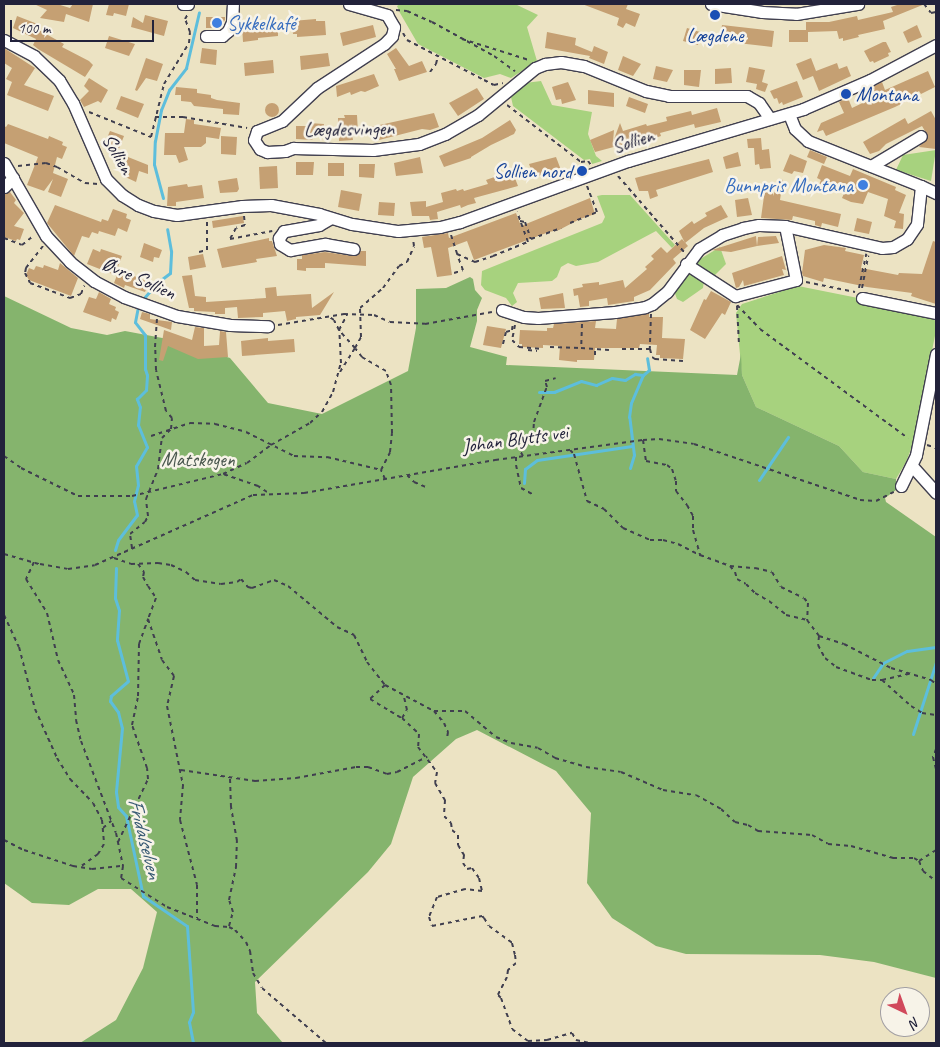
<!DOCTYPE html>
<meta charset="utf-8">
<style>
body{margin:0}
#map{position:relative;width:940px;height:1047px;overflow:hidden;background:#ece3c3;font-family:Caveat,sans-serif}
div>[style]{position:absolute}
.green>*{inset:0;background:#a7d27e}
.forest>*{inset:0;background:#85b46d}
.stream>*{height:3px;margin:-1.5px;padding:0 1.5px;transform-origin:1.5px;border-radius:1.5px;background:#5dbedc}
.building>*{inset:0;background:#c5a073}
.round{border-radius:50%}
.path>*{height:2px;margin-top:-1px;transform-origin:0;background:repeating-linear-gradient(90deg,#403f4f 0 4px,transparent 0 8px)}
.roads{filter:drop-shadow(1px 0 #403f4f) drop-shadow(-1px 0 #403f4f) drop-shadow(0 1px #403f4f) drop-shadow(0 -1px #403f4f)}
.minor>*{height:11px;margin:-5.5px;padding:0 5.5px;transform-origin:5.5px;border-radius:5.5px;background:#fff}
.dots>*{width:14px;height:14px;translate:-50% -50%;box-sizing:border-box;border:2px solid #f7f3e8;border-radius:50%}
span{translate:-50% -50%;white-space:nowrap;text-align:center;line-height:1.15;-webkit-text-stroke:5px #f7f3e8;paint-order:stroke}
.shop-label{font-size:20px;color:#366cbe}
.left{translate:0 -50%;text-align:left}
.right{translate:-100% -50%;text-align:right}
.transit-label{font-size:20px;color:#164399}
.street-label{font-size:20px;color:#22223b}
.park-label{font-size:20px;color:#4a574f}
.water-label{font-size:21px;color:#375973;font-style:italic}
.frame{position:absolute;inset:0;border:5px solid #22223b;pointer-events:none}
.north{position:absolute;left:880px;top:987px;width:50px;height:50px;box-sizing:border-box;background:#f7f3e8;border:1px solid #a29fa3;border-radius:50%;rotate:138deg;font-size:14px;font-weight:700;line-height:20px;text-align:center;color:#22223b}
.north::after{content:'';display:block;margin:auto;width:18px;height:22px;background:#d1495b;clip-path:polygon(50% 0,100% 100%,50% 72%,0 100%)}
.scale{position:absolute;left:10px;top:20px;width:144px;height:22px;box-sizing:border-box;border:2px solid #22223b;border-top:0;padding-left:6px;font-size:15px;line-height:18px;white-space:nowrap;color:#22223b;-webkit-text-stroke:4px #f7f3e8;paint-order:stroke}
</style>
<div id="map">
<div class="green">
<div style="clip-path:polygon(400px 4px,515px 4px,538px 15px,527px 27px,537px 61px,511px 78px,500px 74px,484px 78px,418px 44px,400px 13px,397px 6px)"></div>
<div style="clip-path:polygon(541px 81px,552px 105px,592px 112px,588px 134px,596px 156px,602px 161px,592px 164px,590px 159px,584px 160px,513px 106px,511px 97px,525px 83px)"></div>
<div style="clip-path:polygon(936px 150px,931px 181px,896px 170px,903px 155px)"></div>
<div style="clip-path:polygon(602px 195px,630px 195px,675px 245px,672px 248px,656px 231px,598px 262px,576px 266px,568px 263px,561px 267px,557px 277px,552px 281px,518px 283px,513px 293px,517px 302px,512px 306px,506px 298px,485px 290px,481px 285px,482px 271px,602px 223px,605px 217px,597px 196px)"></div>
<div style="clip-path:polygon(720px 247px,726px 264px,713px 277px,697px 269px,697px 261px)"></div>
<div style="clip-path:polygon(687px 269px,704px 280px,703px 288px,683px 302px,677px 299px,673px 288px)"></div>
<div style="clip-path:polygon(798px 286px,858px 298px,858px 301px,931px 318px,936px 321px,936px 331px,913px 444px,906px 462px,896px 479px,863px 472px,839px 446px,756px 407px,742px 375px,736px 313px,742px 304px)"></div>
</div>
<div class="forest">
<div style="clip-path:polygon(470px 277px,473px 279px,475px 290px,482px 298px,477px 310px,477px 321px,470px 347px,507px 357px,506px 365px,737px 375px,741px 354px,742px 375px,756px 407px,839px 446px,863px 472px,896px 479px,896px 490px,885px 498px,886px 502px,936px 537px,936px 978px,874px 962px,820px 955px,686px 954px,656px 946px,612px 918px,587px 883px,591px 813px,556px 771px,477px 730px,456px 739px,413px 777px,391px 844px,368px 872px,255px 982px,257px 1013px,283px 1043px,80px 1043px,116px 1020px,143px 968px,157px 912px,131px 889px,98px 889px,69px 905px,50px 904px,32px 903px,4px 883px,4px 296px,71px 328px,107px 335px,125px 331px,173px 340px,230px 358px,268px 403px,322px 414px,408px 371px,416px 328px,416px 289px,446px 288px)"></div>
</div>
<div class="stream">
<div style="left:163px;top:198px;width:35px;rotate:-105deg"></div>
<div style="left:154px;top:164px;width:23px;rotate:-88deg"></div>
<div style="left:155px;top:141px;width:32px;rotate:-79deg"></div>
<div style="left:161px;top:110px;width:22px;rotate:-68deg"></div>
<div style="left:169px;top:90px;width:28px;rotate:-52deg"></div>
<div style="left:186px;top:68px;width:57px;rotate:-76.9deg"></div>
<div style="left:143px;top:299px;width:23px;rotate:-49deg"></div>
<div style="left:158px;top:282px;width:15px;rotate:-37deg"></div>
<div style="left:170px;top:273px;width:22px;rotate:-87deg"></div>
<div style="left:171px;top:251px;width:22px;rotate:-100deg"></div>
<div style="left:539px;top:392px;width:15px"></div>
<div style="left:554px;top:392px;width:29px;rotate:-22deg"></div>
<div style="left:581px;top:381px;width:16px;rotate:15deg"></div>
<div style="left:596px;top:385px;width:17px;rotate:-24deg"></div>
<div style="left:612px;top:378px;width:13px;rotate:9deg"></div>
<div style="left:625px;top:380px;width:12px;rotate:-31deg"></div>
<div style="left:635px;top:374px;width:8px;rotate:7deg"></div>
<div style="left:643px;top:375px;width:8px;rotate:-40deg"></div>
<div style="left:649px;top:370px;width:12px;rotate:-99deg"></div>
<div style="left:630px;top:468px;width:14px;rotate:-73deg"></div>
<div style="left:634px;top:455px;width:38px;rotate:-97deg"></div>
<div style="left:629px;top:417px;width:14px;rotate:-82deg"></div>
<div style="left:631px;top:403px;width:30px;rotate:-67deg"></div>
<div style="left:759px;top:480px;width:52px;rotate:-56deg"></div>
<div style="left:524px;top:483px;width:14px;rotate:-86deg"></div>
<div style="left:525px;top:469px;width:15px;rotate:-37deg"></div>
<div style="left:537px;top:460px;width:96px;rotate:-8.4deg"></div>
<div style="left:115px;top:550px;width:10px;rotate:-73deg"></div>
<div style="left:118px;top:540px;width:31px;rotate:-53deg"></div>
<div style="left:137px;top:515px;width:14px;rotate:-102deg"></div>
<div style="left:134px;top:501px;width:16px;rotate:-76deg"></div>
<div style="left:138px;top:485px;width:19px;rotate:-96deg"></div>
<div style="left:136px;top:466px;width:22px;rotate:-60deg"></div>
<div style="left:147px;top:447px;width:24px;rotate:-112deg"></div>
<div style="left:138px;top:425px;width:18px;rotate:-84deg"></div>
<div style="left:140px;top:407px;width:9px;rotate:-111deg"></div>
<div style="left:137px;top:399px;width:13px;rotate:-45deg"></div>
<div style="left:146px;top:390px;width:15px;rotate:-86deg"></div>
<div style="left:147px;top:375px;width:6px;rotate:-108deg"></div>
<div style="left:145px;top:369px;width:34px;rotate:-90deg"></div>
<div style="left:145px;top:335px;width:16px;rotate:-128deg"></div>
<div style="left:135px;top:322px;width:15px;rotate:-79deg"></div>
<div style="left:116px;top:568px;width:30px;rotate:92deg"></div>
<div style="left:115px;top:598px;width:13px;rotate:72deg"></div>
<div style="left:119px;top:610px;width:30px;rotate:94deg"></div>
<div style="left:117px;top:640px;width:42px;rotate:75deg"></div>
<div style="left:128px;top:681px;width:23px;rotate:139deg"></div>
<div style="left:111px;top:696px;width:5px;rotate:101deg"></div>
<div style="left:110px;top:701px;width:14px;rotate:54deg"></div>
<div style="left:118px;top:712px;width:16px;rotate:76deg"></div>
<div style="left:122px;top:728px;width:64px;rotate:95.4deg"></div>
<div style="left:116px;top:792px;width:15px;rotate:82deg"></div>
<div style="left:118px;top:807px;width:12px;rotate:48deg"></div>
<div style="left:126px;top:816px;width:82px;rotate:78deg"></div>
<div style="left:143px;top:896px;width:53px;rotate:34.3deg"></div>
<div style="left:187px;top:926px;width:86px;rotate:86deg"></div>
<div style="left:193px;top:1012px;width:11px;rotate:112deg"></div>
<div style="left:189px;top:1022px;width:21px;rotate:79deg"></div>
<div style="left:873px;top:678px;width:18px;rotate:-56deg"></div>
<div style="left:883px;top:663px;width:27px;rotate:-27deg"></div>
<div style="left:907px;top:651px;width:29px;rotate:-8deg"></div>
<div style="left:913px;top:734px;width:76px;rotate:-72.3deg"></div>
</div>
<div class="building">
<div style="clip-path:polygon(34px 4px,57px 4px,70px 8px,73px 4px,93px 4px,89px 22px,66px 14px,64px 22px,40px 18px,47px 10px)"></div>
<div style="clip-path:polygon(109px 4px,129px 4px,126px 16px,114px 13px,113px 16px,106px 15px)"></div>
<div style="clip-path:polygon(582px 4px,628px 4px,626px 9px,640px 14px,635px 27px,626px 23px,623px 28px,617px 25px,619px 18px)"></div>
<div style="clip-path:polygon(900px 4px,925px 4px,883px 21px,885px 29px,858px 35px,859px 37px,843px 41px,843px 38px,839px 39px,837px 31px,808px 32px,808px 42px,789px 42px,789px 30px,806px 30px,806px 22px,829px 22px,857px 16px,858px 20px,893px 12px,891px 7px)"></div>
<div style="clip-path:polygon(145px 15px,168px 21px,164px 36px,131px 27px,133px 17px,143px 23px)"></div>
<div style="clip-path:polygon(17px 16px,40px 25px,37px 29px,64px 44px,62px 47px,89px 61px,93px 65px,85px 77px,38px 49px,33px 45px,36px 39px,13px 28px)"></div>
<div style="clip-path:polygon(206px 17px,225px 17px,225px 20px,219px 28px,206px 28px)"></div>
<div style="clip-path:polygon(316px 19px,316px 21px,325px 21px,326px 35px,297px 37px,297px 34px,293px 34px,292px 21px)"></div>
<div style="clip-path:polygon(278px 24px,278px 36px,258px 38px,258px 40px,243px 42px,242px 26px)"></div>
<div style="clip-path:polygon(373px 25px,376px 37px,343px 46px,340px 33px)"></div>
<div style="clip-path:polygon(722px 25px,774px 31px,772px 47px,720px 41px)"></div>
<div style="clip-path:polygon(917px 25px,922px 37px,908px 43px,903px 32px)"></div>
<div style="clip-path:polygon(687px 28px,700px 32px,698px 45px,683px 41px)"></div>
<div style="clip-path:polygon(547px 32px,576px 38px,575px 45px,592px 52px,594px 46px,608px 52px,604px 64px,589px 58px,590px 56px,545px 48px)"></div>
<div style="clip-path:polygon(109px 36px,135px 44px,129px 56px,105px 48px)"></div>
<div style="clip-path:polygon(883px 42px,886px 42px,891px 52px,888px 53px,889px 56px,874px 63px,873px 61px,870px 62px,864px 51px)"></div>
<div style="clip-path:polygon(4px 48px,35px 68px,24px 85px,54px 96px,48px 111px,7px 95px,12px 82px,6px 79px,12px 68px,4px 63px)"></div>
<div style="clip-path:polygon(202px 48px,217px 50px,216px 65px,200px 63px)"></div>
<div style="clip-path:polygon(396px 48px,409px 66px,422px 61px,427px 72px,399px 81px,394px 69px,396px 69px,387px 54px)"></div>
<div style="clip-path:polygon(328px 53px,330px 66px,301px 70px,300px 56px)"></div>
<div style="clip-path:polygon(623px 56px,641px 64px,633px 76px,618px 70px)"></div>
<div style="clip-path:polygon(146px 58px,163px 64px,157px 81px,146px 78px,137px 91px,135px 90px)"></div>
<div style="clip-path:polygon(811px 58px,816px 71px,837px 63px,839px 69px,847px 66px,851px 76px,819px 91px,813px 76px,803px 80px,796px 64px)"></div>
<div style="clip-path:polygon(273px 60px,274px 73px,245px 76px,244px 63px)"></div>
<div style="clip-path:polygon(656px 66px,673px 70px,667px 82px,653px 79px)"></div>
<div style="clip-path:polygon(749px 67px,765px 70px,762px 82px,768px 84px,765px 92px,756px 89px,757px 84px,746px 82px)"></div>
<div style="clip-path:polygon(731px 68px,732px 83px,715px 84px,715px 69px)"></div>
<div style="clip-path:polygon(684px 70px,701px 70px,699px 87px,684px 85px)"></div>
<div style="clip-path:polygon(928px 71px,935px 87px,921px 94px,919px 91px,905px 99px,905px 102px,895px 107px,826px 136px,823px 130px,817px 132px,821px 123px,844px 113px,839px 102px,848px 98px,852px 108px,871px 99px,866px 90px,882px 82px,885px 90px)"></div>
<div style="clip-path:polygon(374px 74px,379px 86px,365px 92px,361px 91px,351px 95px,350px 92px,337px 97px,336px 86px)"></div>
<div style="clip-path:polygon(89px 78px,108px 90px,101px 103px,98px 101px,84px 107px,80px 100px,89px 91px,84px 86px)"></div>
<div style="clip-path:polygon(797px 81px,803px 97px,783px 105px,782px 102px,779px 104px,777px 98px,774px 99px,770px 91px)"></div>
<div style="clip-path:polygon(568px 82px,576px 100px,562px 104px,561px 99px,556px 100px,552px 87px)"></div>
<div style="clip-path:polygon(176px 87px,197px 89px,197px 93px,211px 95px,211px 98px,217px 100px,240px 103px,239px 115px,223px 114px,223px 109px,194px 106px,191px 102px,181px 101px,181px 95px,175px 95px)"></div>
<div style="clip-path:polygon(477px 88px,484px 99px,458px 116px,449px 103px)"></div>
<div style="clip-path:polygon(588px 90px,614px 93px,614px 107px,588px 104px)"></div>
<div style="clip-path:polygon(121px 96px,144px 104px,138px 118px,116px 109px)"></div>
<div style="clip-path:polygon(629px 97px,648px 104px,645px 113px,626px 106px)"></div>
<div class="round" style="left:265px;top:103px;width:14px;height:14px"></div>
<div style="clip-path:polygon(717px 108px,721px 122px,695px 128px,694px 124px,660px 133px,661px 136px,627px 147px,625px 144px,595px 152px,590px 140px,614px 130px,613px 142px,620px 123px,623px 131px,646px 124px,647px 126px,667px 121px,666px 117px,691px 111px,692px 115px)"></div>
<div style="clip-path:polygon(931px 111px,936px 120px,936px 149px,919px 147px,928px 136px,922px 126px,886px 144px,879px 151px,870px 154px,863px 142px,905px 118px,908px 124px)"></div>
<div style="clip-path:polygon(434px 113px,439px 127px,430px 130px,422px 129px,379px 140px,374px 139px,373px 134px,367px 136px,366px 128px)"></div>
<div style="clip-path:polygon(344px 115px,357px 115px,358px 133px,352px 134px,353px 140px,339px 141px,338px 118px,345px 118px)"></div>
<div style="clip-path:polygon(186px 119px,194px 120px,194px 124px,221px 128px,219px 139px,206px 137px,206px 143px,201px 147px,184px 147px,188px 160px,179px 163px,176px 155px,164px 155px,165px 133px,184px 133px)"></div>
<div style="clip-path:polygon(510px 120px,516px 130px,514px 134px,491px 145px,471px 157px,471px 158px,444px 167px,439px 156px,482px 138px)"></div>
<div style="clip-path:polygon(309px 123px,324px 124px,323px 137px,314px 137px,312px 140px,296px 139px,296px 126px,309px 126px)"></div>
<div style="clip-path:polygon(8px 124px,48px 139px,49px 136px,63px 142px,62px 145px,67px 147px,62px 159px,57px 157px,53px 173px,68px 179px,61px 197px,48px 192px,53px 179px,44px 191px,27px 185px,38px 157px,4px 143px,4px 126px,6px 127px)"></div>
<div style="clip-path:polygon(110px 131px,124px 136px,118px 151px,104px 145px)"></div>
<div style="clip-path:polygon(221px 136px,237px 137px,236px 155px,221px 154px)"></div>
<div style="clip-path:polygon(761px 138px,762px 150px,769px 149px,771px 168px,760px 169px,759px 164px,755px 165px,754px 148px,748px 148px,747px 139px)"></div>
<div style="clip-path:polygon(810px 150px,827px 157px,824px 164px,807px 157px)"></div>
<div style="clip-path:polygon(738px 152px,741px 166px,726px 169px,723px 157px)"></div>
<div style="clip-path:polygon(790px 154px,807px 161px,803px 173px,794px 171px,792px 174px,783px 171px)"></div>
<div style="clip-path:polygon(128px 157px,148px 165px,148px 174px,139px 171px,136px 182px,121px 175px)"></div>
<div style="clip-path:polygon(420px 157px,423px 173px,396px 176px,394px 163px)"></div>
<div style="clip-path:polygon(556px 157px,561px 170px,534px 177px,529px 164px)"></div>
<div style="clip-path:polygon(709px 159px,713px 172px,656px 190px,658px 196px,650px 199px,648px 191px,639px 191px,635px 178px)"></div>
<div style="clip-path:polygon(296px 162px,314px 162px,313px 175px,296px 175px)"></div>
<div style="clip-path:polygon(328px 163px,344px 163px,344px 176px,328px 176px)"></div>
<div style="clip-path:polygon(359px 164px,375px 164px,374px 178px,359px 177px)"></div>
<div style="clip-path:polygon(822px 165px,850px 176px,853px 169px,896px 187px,895px 190px,906px 195px,899px 213px,904px 214px,903px 229px,894px 228px,896px 221px,884px 216px,888px 199px,868px 192px,863px 204px,851px 202px,842px 198px,846px 189px,830px 183px,828px 188px,819px 185px,821px 180px,817px 178px)"></div>
<div style="clip-path:polygon(277px 166px,278px 188px,260px 189px,259px 167px)"></div>
<div style="clip-path:polygon(513px 173px,518px 186px,474px 198px,476px 203px,468px 205px,461px 208px,460px 205px,437px 212px,438px 219px,430px 220px,429px 216px,412px 216px,410px 202px,426px 201px,426px 207px,443px 202px,441px 193px,456px 189px,457px 191px,463px 189px,464px 191px,488px 184px,486px 180px,500px 175px,501px 178px)"></div>
<div style="clip-path:polygon(237px 178px,239px 189px,237px 192px,220px 193px,218px 181px)"></div>
<div style="clip-path:polygon(780px 179px,783px 180px,780px 200px,841px 214px,838px 227px,822px 223px,821px 227px,815px 225px,815px 221px,793px 216px,792px 220px,761px 218px,765px 189px,773px 190px,773px 196px)"></div>
<div style="clip-path:polygon(187px 184px,188px 187px,202px 185px,204px 198px,176px 202px,176px 206px,167px 206px,168px 187px)"></div>
<div style="clip-path:polygon(341px 190px,362px 194px,359px 211px,338px 207px)"></div>
<div style="clip-path:polygon(10px 192px,16px 200px,14px 203px,24px 213px,14px 226px,24px 229px,20px 240px,17px 239px,16px 241px,4px 237px,4px 194px)"></div>
<div style="clip-path:polygon(590px 198px,595px 214px,580px 219px,559px 230px,549px 232px,474px 260px,467px 241px,448px 248px,452px 275px,437px 277px,431px 247px,424px 248px,422px 237px,448px 233px,449px 238px,516px 213px,521px 226px)"></div>
<div style="clip-path:polygon(748px 198px,752px 215px,737px 217px,735px 200px)"></div>
<div style="clip-path:polygon(379px 202px,395px 203px,394px 216px,378px 215px)"></div>
<div style="clip-path:polygon(55px 205px,101px 222px,102px 219px,108px 221px,113px 209px,127px 214px,126px 218px,131px 220px,127px 232px,118px 228px,115px 236px,99px 231px,98px 234px,92px 232px,89px 238px,82px 236px,74px 256px,47px 223px)"></div>
<div style="clip-path:polygon(721px 205px,728px 217px,704px 228px,685px 243px,679px 231px,692px 221px,694px 224px,707px 216px,705px 213px)"></div>
<div style="clip-path:polygon(243px 216px,244px 223px,213px 228px,212px 221px)"></div>
<div style="clip-path:polygon(857px 218px,872px 222px,869px 234px,854px 231px)"></div>
<div style="clip-path:polygon(756px 236px,757px 246px,731px 252px,712px 250px)"></div>
<div style="clip-path:polygon(776px 236px,779px 243px,757px 246px,758px 237px)"></div>
<div style="clip-path:polygon(269px 238px,269px 241px,272px 241px,277px 256px,256px 259px,257px 262px,222px 268px,217px 249px)"></div>
<div style="clip-path:polygon(682px 239px,688px 246px,673px 259px,676px 263px,650px 290px,634px 297px,634px 301px,608px 305px,607px 298px,589px 301px,589px 306px,580px 307px,578px 295px,574px 296px,573px 289px,583px 287px,582px 284px,599px 282px,599px 285px,623px 280px,625px 288px,647px 269px,645px 267px,654px 259px,651px 256px,661px 247px,667px 253px)"></div>
<div style="clip-path:polygon(933px 241px,936px 242px,936px 304px,911px 296px,912px 293px,867px 287px,824px 278px,823px 282px,803px 276px,802px 273px,805px 250px,824px 245px,846px 248px,845px 251px,864px 255px,861px 268px,898px 275px,899px 273px,922px 274px)"></div>
<div style="clip-path:polygon(144px 243px,162px 250px,159px 258px,154px 257px,153px 262px,140px 257px)"></div>
<div style="clip-path:polygon(93px 249px,100px 252px,101px 249px,122px 256px,115px 275px,87px 264px)"></div>
<div style="clip-path:polygon(361px 251px,366px 251px,366px 266px,325px 263px,325px 268px,306px 268px,306px 271px,297px 270px,297px 259px,302px 259px,302px 255px,325px 252px,353px 256px)"></div>
<div style="clip-path:polygon(203px 254px,206px 267px,190px 270px,188px 257px)"></div>
<div style="clip-path:polygon(782px 256px,786px 270px,782px 269px,784px 275px,744px 286px,743px 280px,739px 287px,736px 288px,732px 273px)"></div>
<div style="clip-path:polygon(60px 263px,78px 278px,71px 296px,29px 280px,26px 275px,29px 268px,34px 270px,36px 266px,43px 268px,44px 265px,58px 270px)"></div>
<div style="clip-path:polygon(119px 270px,149px 282px,145px 292px,125px 285px,124px 288px,114px 283px)"></div>
<div style="clip-path:polygon(192px 275px,195px 296px,206px 297px,206px 302px,266px 298px,265px 288px,276px 287px,277px 296px,311px 294px,312px 308px,334px 292px,320px 315px,296px 317px,296px 319px,287px 321px,285px 311px,263px 313px,263px 317px,238px 318px,237px 307px,225px 308px,225px 314px,215px 314px,215px 312px,194px 311px,194px 308px,189px 308px,182px 276px)"></div>
<div style="clip-path:polygon(711px 291px,731px 302px,725px 315px,722px 313px,705px 339px,690px 330px,704px 299px,706px 300px)"></div>
<div style="clip-path:polygon(99px 292px,111px 299px,109px 304px,116px 307px,115px 310px,119px 312px,116px 320px,112px 318px,111px 322px,83px 312px,89px 297px,96px 299px)"></div>
<div style="clip-path:polygon(563px 293px,565px 308px,541px 309px,539px 298px)"></div>
<div style="clip-path:polygon(142px 312px,150px 314px,150px 319px,172px 322px,171px 330px,140px 319px)"></div>
<div style="clip-path:polygon(649px 313px,649px 317px,663px 317px,662px 338px,685px 339px,683px 359px,660px 358px,660px 355px,656px 355px,657px 345px,640px 344px,639px 348px,595px 348px,594px 360px,577px 360px,577px 362px,559px 360px,560px 346px,543px 345px,543px 348px,522px 347px,522px 344px,519px 344px,520px 330px,547px 331px,547px 328px,553px 328px,554px 324px,596px 321px,595px 328px,616px 329px,617px 319px)"></div>
<div style="clip-path:polygon(487px 326px,506px 329px,501px 348px,483px 345px)"></div>
<div style="clip-path:polygon(195px 327px,204px 328px,204px 346px,219px 345px,220px 331px,226px 332px,228px 357px,198px 359px,168px 346px,163px 361px,159px 360px,164px 330px,192px 340px)"></div>
<div style="clip-path:polygon(268px 338px,268px 341px,294px 339px,295px 352px,242px 356px,241px 341px)"></div>
</div>
<div class="path">
<div style="left:924px;top:4px;width:11px;rotate:52deg"></div>
<div style="left:931px;top:13px;width:5px;rotate:-11deg"></div>
<div style="left:396px;top:10px;width:11px;rotate:5deg"></div>
<div style="left:407px;top:11px;width:27px;rotate:24deg"></div>
<div style="left:432px;top:22px;width:71px;rotate:28.7deg"></div>
<div style="left:494px;top:56px;width:26px;rotate:36deg"></div>
<div style="left:403px;top:33px;width:8px;rotate:60deg"></div>
<div style="left:407px;top:40px;width:87px;rotate:27.5deg"></div>
<div style="left:484px;top:80px;width:11px;rotate:27deg"></div>
<div style="left:494px;top:85px;width:9px;rotate:-13deg"></div>
<div style="left:462px;top:39px;width:70px;rotate:17.4deg"></div>
<div style="left:430px;top:72px;width:10px;rotate:-53deg"></div>
<div style="left:436px;top:64px;width:8px;rotate:-76deg"></div>
<div style="left:507px;top:105px;width:93px;rotate:37.6deg"></div>
<div style="left:581px;top:162px;width:7px;rotate:-8deg"></div>
<div style="left:588px;top:161px;width:5px;rotate:53deg"></div>
<div style="left:89px;top:112px;width:67px;rotate:22deg"></div>
<div style="left:151px;top:137px;width:55px;rotate:-76.2deg"></div>
<div style="left:164px;top:84px;width:48px;rotate:-58.6deg"></div>
<div style="left:189px;top:43px;width:11px;rotate:-85deg"></div>
<div style="left:190px;top:32px;width:14px;rotate:-111deg"></div>
<div style="left:185px;top:19px;width:6px;rotate:-59deg"></div>
<div style="left:155px;top:117px;width:28px"></div>
<div style="left:183px;top:117px;width:65px;rotate:9.8deg"></div>
<div style="left:18px;top:166px;width:28px;rotate:-6deg"></div>
<div style="left:46px;top:163px;width:12px;rotate:20deg"></div>
<div style="left:57px;top:167px;width:32px;rotate:30deg"></div>
<div style="left:85px;top:183px;width:13px;rotate:4deg"></div>
<div style="left:618px;top:176px;width:101px;rotate:49deg"></div>
<div style="left:244px;top:216px;width:9px;rotate:84deg"></div>
<div style="left:245px;top:225px;width:9px;rotate:162deg"></div>
<div style="left:236px;top:228px;width:13px;rotate:119deg"></div>
<div style="left:230px;top:239px;width:43px;rotate:-10.8deg"></div>
<div style="left:520px;top:221px;width:5px;rotate:11deg"></div>
<div style="left:525px;top:222px;width:18px;rotate:71deg"></div>
<div style="left:531px;top:239px;width:32px;rotate:-20deg"></div>
<div style="left:570px;top:223px;width:29px;rotate:-22deg"></div>
<div style="left:597px;top:212px;width:28px;rotate:-111deg"></div>
<div style="left:451px;top:235px;width:20px;rotate:72deg"></div>
<div style="left:457px;top:254px;width:20px;rotate:24deg"></div>
<div style="left:475px;top:262px;width:19px;rotate:-18deg"></div>
<div style="left:493px;top:256px;width:38px;rotate:-22deg"></div>
<div style="left:528px;top:242px;width:32px;rotate:-110deg"></div>
<div style="left:4px;top:238px;width:19px;rotate:21deg"></div>
<div style="left:22px;top:245px;width:14px;rotate:-39deg"></div>
<div style="left:43px;top:246px;width:28px;rotate:128deg"></div>
<div style="left:26px;top:268px;width:5px;rotate:101deg"></div>
<div style="left:25px;top:273px;width:11px;rotate:63deg"></div>
<div style="left:30px;top:283px;width:43px;rotate:20.6deg"></div>
<div style="left:70px;top:298px;width:12px;rotate:-20deg"></div>
<div style="left:81px;top:294px;width:9px;rotate:-69deg"></div>
<div style="left:199px;top:252px;width:8px;rotate:-14deg"></div>
<div style="left:207px;top:250px;width:28px;rotate:-90deg"></div>
<div style="left:454px;top:273px;width:9px;rotate:-18deg"></div>
<div style="left:463px;top:270px;width:17px;rotate:-111deg"></div>
<div style="left:806px;top:282px;width:50px;rotate:11.5deg"></div>
<div style="left:859px;top:288px;width:35px;rotate:-78deg"></div>
<div style="left:862px;top:288px;width:33px;rotate:-79deg"></div>
<div style="left:737px;top:305px;width:33px;rotate:46deg"></div>
<div style="left:760px;top:329px;width:184px;rotate:36.4deg"></div>
<div style="left:737px;top:306px;width:39px;rotate:87deg"></div>
<div style="left:651px;top:314px;width:35px;rotate:92deg"></div>
<div style="left:650px;top:349px;width:8px;rotate:76deg"></div>
<div style="left:652px;top:357px;width:4px;rotate:34deg"></div>
<div style="left:655px;top:359px;width:28px;rotate:4deg"></div>
<div style="left:582px;top:324px;width:24px;rotate:92deg"></div>
<div style="left:581px;top:348px;width:28px;rotate:4deg"></div>
<div style="left:278px;top:325px;width:67px;rotate:-9.5deg"></div>
<div style="left:344px;top:314px;width:30px;rotate:2deg"></div>
<div style="left:374px;top:315px;width:17px;rotate:24deg"></div>
<div style="left:390px;top:322px;width:35px;rotate:3deg"></div>
<div style="left:425px;top:324px;width:68px;rotate:-10.2deg"></div>
<div style="left:515px;top:325px;width:15px;rotate:101deg"></div>
<div style="left:512px;top:340px;width:10px;rotate:45deg"></div>
<div style="left:519px;top:347px;width:24px;rotate:5deg"></div>
<div style="left:503px;top:344px;width:12px;rotate:-76deg"></div>
<div style="left:506px;top:332px;width:6px;rotate:-18deg"></div>
<div style="left:512px;top:330px;width:7px;rotate:-82deg"></div>
<div style="left:550px;top:347px;width:31px;rotate:2deg"></div>
<div style="left:622px;top:349px;width:28px"></div>
<div style="left:528px;top:350px;width:9px;rotate:6deg"></div>
<div style="left:595px;top:355px;width:6px;rotate:-90deg"></div>
<div style="left:340px;top:372px;width:28px;rotate:-58deg"></div>
<div style="left:355px;top:348px;width:24px;rotate:-132deg"></div>
<div style="left:339px;top:330px;width:17px;rotate:-62deg"></div>
<div style="left:151px;top:436px;width:41px;rotate:-18.4deg"></div>
<div style="left:190px;top:423px;width:25px;rotate:2deg"></div>
<div style="left:215px;top:424px;width:32px;rotate:14deg"></div>
<div style="left:246px;top:432px;width:54px;rotate:26.6deg"></div>
<div style="left:294px;top:456px;width:33px;rotate:2deg"></div>
<div style="left:327px;top:457px;width:56px;rotate:13.5deg"></div>
<div style="left:643px;top:440px;width:21px;rotate:82deg"></div>
<div style="left:646px;top:461px;width:21px;rotate:11deg"></div>
<div style="left:667px;top:465px;width:6px;rotate:39deg"></div>
<div style="left:672px;top:469px;width:13px;rotate:72deg"></div>
<div style="left:676px;top:481px;width:10px;rotate:90deg"></div>
<div style="left:676px;top:491px;width:18px;rotate:52deg"></div>
<div style="left:687px;top:505px;width:13px;rotate:61deg"></div>
<div style="left:693px;top:516px;width:14px;rotate:90deg"></div>
<div style="left:693px;top:530px;width:26px;rotate:74deg"></div>
<div style="left:927px;top:445px;width:9px;rotate:18deg"></div>
<div style="left:570px;top:450px;width:6px;rotate:45deg"></div>
<div style="left:574px;top:454px;width:49px;rotate:74.5deg"></div>
<div style="left:587px;top:501px;width:19px;rotate:25deg"></div>
<div style="left:604px;top:509px;width:27px;rotate:45deg"></div>
<div style="left:623px;top:528px;width:30px;rotate:24deg"></div>
<div style="left:650px;top:540px;width:13px"></div>
<div style="left:663px;top:540px;width:16px;rotate:15deg"></div>
<div style="left:678px;top:544px;width:25px;rotate:27deg"></div>
<div style="left:700px;top:555px;width:32px;rotate:20deg"></div>
<div style="left:730px;top:566px;width:8px;rotate:50deg"></div>
<div style="left:735px;top:572px;width:7px;rotate:74deg"></div>
<div style="left:737px;top:579px;width:10px;rotate:29deg"></div>
<div style="left:746px;top:584px;width:13px;rotate:45deg"></div>
<div style="left:755px;top:593px;width:16px;rotate:30deg"></div>
<div style="left:769px;top:601px;width:22px;rotate:39deg"></div>
<div style="left:786px;top:615px;width:22px;rotate:13deg"></div>
<div style="left:807px;top:620px;width:20px;rotate:53deg"></div>
<div style="left:819px;top:636px;width:9px;rotate:96deg"></div>
<div style="left:818px;top:645px;width:15px;rotate:62deg"></div>
<div style="left:825px;top:658px;width:14px;rotate:39deg"></div>
<div style="left:836px;top:667px;width:38px;rotate:20deg"></div>
<div style="left:872px;top:680px;width:10px"></div>
<div style="left:882px;top:680px;width:39px;rotate:42deg"></div>
<div style="left:911px;top:706px;width:13px;rotate:32deg"></div>
<div style="left:922px;top:713px;width:14px;rotate:8deg"></div>
<div style="left:4px;top:456px;width:21px;rotate:35deg"></div>
<div style="left:21px;top:468px;width:64px;rotate:26.2deg"></div>
<div style="left:78px;top:496px;width:54px"></div>
<div style="left:132px;top:496px;width:94px;rotate:-13.6deg"></div>
<div style="left:523px;top:456px;width:8px;rotate:-120deg"></div>
<div style="left:519px;top:449px;width:19px;rotate:-43deg"></div>
<div style="left:533px;top:436px;width:14px;rotate:-86deg"></div>
<div style="left:534px;top:422px;width:37px;rotate:-70deg"></div>
<div style="left:547px;top:387px;width:6px;rotate:-108deg"></div>
<div style="left:545px;top:381px;width:11px;rotate:-15deg"></div>
<div style="left:516px;top:457px;width:8px;rotate:90deg"></div>
<div style="left:516px;top:465px;width:24px;rotate:78deg"></div>
<div style="left:521px;top:488px;width:15px;rotate:28deg"></div>
<div style="left:407px;top:475px;width:10px;rotate:45deg"></div>
<div style="left:414px;top:482px;width:15px;rotate:23deg"></div>
<div style="left:385px;top:479px;width:10px;rotate:-114deg"></div>
<div style="left:381px;top:470px;width:20px;rotate:-63deg"></div>
<div style="left:390px;top:452px;width:19px;rotate:-84deg"></div>
<div style="left:392px;top:433px;width:48px;rotate:-91.2deg"></div>
<div style="left:391px;top:385px;width:15px;rotate:-110deg"></div>
<div style="left:386px;top:371px;width:28px;rotate:-150deg"></div>
<div style="left:362px;top:357px;width:11px;rotate:-128deg"></div>
<div style="left:355px;top:348px;width:13px;rotate:-61deg"></div>
<div style="left:361px;top:337px;width:29px;rotate:-92deg"></div>
<div style="left:360px;top:308px;width:30px;rotate:-41deg"></div>
<div style="left:383px;top:288px;width:27px;rotate:-54deg"></div>
<div style="left:399px;top:266px;width:9px;rotate:-27deg"></div>
<div style="left:407px;top:262px;width:17px;rotate:-66deg"></div>
<div style="left:414px;top:246px;width:7px;rotate:-98deg"></div>
<div style="left:267px;top:492px;width:11px;rotate:-146deg"></div>
<div style="left:258px;top:486px;width:37px;rotate:-161deg"></div>
<div style="left:223px;top:474px;width:26px;rotate:-25deg"></div>
<div style="left:247px;top:463px;width:30px;rotate:-37deg"></div>
<div style="left:271px;top:445px;width:45px;rotate:-29.4deg"></div>
<div style="left:310px;top:423px;width:16px;rotate:-43deg"></div>
<div style="left:322px;top:412px;width:23px;rotate:-61deg"></div>
<div style="left:333px;top:392px;width:30px;rotate:-75deg"></div>
<div style="left:341px;top:363px;width:33px;rotate:-93deg"></div>
<div style="left:339px;top:330px;width:11px;rotate:-117deg"></div>
<div style="left:334px;top:320px;width:7px;rotate:-146deg"></div>
<div style="left:132px;top:548px;width:14px;rotate:-98deg"></div>
<div style="left:130px;top:534px;width:19px;rotate:-39deg"></div>
<div style="left:145px;top:522px;width:7px;rotate:-63deg"></div>
<div style="left:148px;top:516px;width:17px;rotate:-97deg"></div>
<div style="left:146px;top:499px;width:32px;rotate:-68deg"></div>
<div style="left:158px;top:469px;width:31px;rotate:-83deg"></div>
<div style="left:162px;top:438px;width:13px;rotate:-45deg"></div>
<div style="left:171px;top:429px;width:11px;rotate:-85deg"></div>
<div style="left:172px;top:418px;width:9px;rotate:-131deg"></div>
<div style="left:166px;top:411px;width:42px;rotate:-103.7deg"></div>
<div style="left:156px;top:370px;width:23px;rotate:-92deg"></div>
<div style="left:155px;top:347px;width:29px;rotate:-86deg"></div>
<div style="left:4px;top:554px;width:37px;rotate:16deg"></div>
<div style="left:40px;top:564px;width:28px;rotate:10deg"></div>
<div style="left:68px;top:569px;width:27px;rotate:-8deg"></div>
<div style="left:95px;top:565px;width:173px;rotate:-23.9deg"></div>
<div style="left:253px;top:495px;width:51px;rotate:-2.2deg"></div>
<div style="left:304px;top:493px;width:194px;rotate:-9.8deg"></div>
<div style="left:495px;top:460px;width:149px;rotate:-7.7deg"></div>
<div style="left:643px;top:440px;width:16px;rotate:-4deg"></div>
<div style="left:659px;top:439px;width:35px;rotate:8deg"></div>
<div style="left:694px;top:444px;width:175px;rotate:18.6deg"></div>
<div style="left:860px;top:500px;width:16px;rotate:4deg"></div>
<div style="left:876px;top:501px;width:20px;rotate:-27deg"></div>
<div style="left:114px;top:558px;width:18px;rotate:19deg"></div>
<div style="left:131px;top:564px;width:27px;rotate:-2deg"></div>
<div style="left:158px;top:563px;width:13px;rotate:9deg"></div>
<div style="left:171px;top:565px;width:17px;rotate:25deg"></div>
<div style="left:186px;top:572px;width:12px;rotate:42deg"></div>
<div style="left:195px;top:580px;width:26px;rotate:9deg"></div>
<div style="left:221px;top:584px;width:16px;rotate:-7deg"></div>
<div style="left:237px;top:582px;width:5px;rotate:-37deg"></div>
<div style="left:241px;top:579px;width:11px;rotate:49deg"></div>
<div style="left:248px;top:587px;width:4px;rotate:14deg"></div>
<div style="left:252px;top:588px;width:23px;rotate:-20deg"></div>
<div style="left:274px;top:580px;width:15px;rotate:23deg"></div>
<div style="left:288px;top:586px;width:64px;rotate:39.9deg"></div>
<div style="left:337px;top:627px;width:19px;rotate:25deg"></div>
<div style="left:354px;top:635px;width:30px;rotate:64deg"></div>
<div style="left:367px;top:662px;width:29px;rotate:52deg"></div>
<div style="left:385px;top:685px;width:21px;rotate:137deg"></div>
<div style="left:370px;top:699px;width:37px;rotate:31deg"></div>
<div style="left:402px;top:718px;width:23px;rotate:43deg"></div>
<div style="left:419px;top:734px;width:13px;rotate:94deg"></div>
<div style="left:418px;top:747px;width:31px;rotate:53deg"></div>
<div style="left:437px;top:772px;width:11px;rotate:100deg"></div>
<div style="left:435px;top:783px;width:20px;rotate:60deg"></div>
<div style="left:445px;top:800px;width:16px;rotate:94deg"></div>
<div style="left:444px;top:816px;width:10px;rotate:45deg"></div>
<div style="left:451px;top:823px;width:7px;rotate:82deg"></div>
<div style="left:452px;top:830px;width:8px;rotate:40deg"></div>
<div style="left:458px;top:835px;width:10px;rotate:90deg"></div>
<div style="left:458px;top:845px;width:12px;rotate:59deg"></div>
<div style="left:464px;top:855px;width:8px;rotate:97deg"></div>
<div style="left:463px;top:863px;width:7px;rotate:56deg"></div>
<div style="left:467px;top:869px;width:5px;rotate:-11deg"></div>
<div style="left:472px;top:868px;width:12px;rotate:55deg"></div>
<div style="left:479px;top:878px;width:13px;rotate:77deg"></div>
<div style="left:482px;top:891px;width:17px;rotate:-173deg"></div>
<div style="left:465px;top:889px;width:29px;rotate:164deg"></div>
<div style="left:437px;top:897px;width:22px;rotate:112deg"></div>
<div style="left:429px;top:917px;width:9px;rotate:72deg"></div>
<div style="left:432px;top:926px;width:51px;rotate:-11.3deg"></div>
<div style="left:482px;top:916px;width:3px;rotate:45deg"></div>
<div style="left:484px;top:918px;width:9px;rotate:58deg"></div>
<div style="left:489px;top:926px;width:29px;rotate:36deg"></div>
<div style="left:512px;top:943px;width:12px;rotate:76deg"></div>
<div style="left:515px;top:955px;width:8px;rotate:83deg"></div>
<div style="left:516px;top:963px;width:11px;rotate:139deg"></div>
<div style="left:508px;top:970px;width:7px;rotate:98deg"></div>
<div style="left:507px;top:977px;width:20px;rotate:117deg"></div>
<div style="left:498px;top:995px;width:4px;rotate:45deg"></div>
<div style="left:501px;top:998px;width:33px;rotate:70deg"></div>
<div style="left:512px;top:1029px;width:20px;rotate:37deg"></div>
<div style="left:528px;top:1041px;width:19px;rotate:-3deg"></div>
<div style="left:547px;top:1040px;width:26px;rotate:-16deg"></div>
<div style="left:572px;top:1033px;width:8px;rotate:60deg"></div>
<div style="left:576px;top:1040px;width:14px;rotate:12deg"></div>
<div style="left:34px;top:562px;width:19px;rotate:115deg"></div>
<div style="left:26px;top:579px;width:40px;rotate:58deg"></div>
<div style="left:47px;top:613px;width:48px;rotate:76.8deg"></div>
<div style="left:58px;top:660px;width:38px;rotate:65deg"></div>
<div style="left:74px;top:695px;width:25px;rotate:85deg"></div>
<div style="left:76px;top:720px;width:22px;rotate:77deg"></div>
<div style="left:81px;top:741px;width:98px;rotate:69.2deg"></div>
<div style="left:116px;top:833px;width:34px;rotate:78deg"></div>
<div style="left:123px;top:866px;width:12px;rotate:99deg"></div>
<div style="left:121px;top:878px;width:54px;rotate:32.2deg"></div>
<div style="left:167px;top:907px;width:52px;rotate:21.6deg"></div>
<div style="left:215px;top:926px;width:14px;rotate:4deg"></div>
<div style="left:229px;top:927px;width:7px;rotate:27deg"></div>
<div style="left:235px;top:930px;width:16px;rotate:47deg"></div>
<div style="left:246px;top:942px;width:10px;rotate:66deg"></div>
<div style="left:250px;top:951px;width:22px;rotate:82deg"></div>
<div style="left:253px;top:973px;width:17px;rotate:59deg"></div>
<div style="left:262px;top:988px;width:84px;rotate:40.7deg"></div>
<div style="left:138px;top:564px;width:10px;rotate:53deg"></div>
<div style="left:144px;top:572px;width:5px;rotate:101deg"></div>
<div style="left:143px;top:577px;width:10px;rotate:61deg"></div>
<div style="left:148px;top:586px;width:14px;rotate:56deg"></div>
<div style="left:156px;top:598px;width:22px;rotate:111deg"></div>
<div style="left:148px;top:619px;width:43px;rotate:71.1deg"></div>
<div style="left:162px;top:660px;width:20px;rotate:53deg"></div>
<div style="left:174px;top:676px;width:31px;rotate:103deg"></div>
<div style="left:167px;top:706px;width:81px;rotate:78.6deg"></div>
<div style="left:183px;top:785px;width:35px;rotate:95deg"></div>
<div style="left:180px;top:820px;width:67px;rotate:75.3deg"></div>
<div style="left:197px;top:885px;width:33px;rotate:90deg"></div>
<div style="left:730px;top:566px;width:25px;rotate:5deg"></div>
<div style="left:755px;top:568px;width:17px;rotate:13deg"></div>
<div style="left:772px;top:572px;width:17px;rotate:59deg"></div>
<div style="left:781px;top:587px;width:25px;rotate:26deg"></div>
<div style="left:804px;top:598px;width:6px;rotate:51deg"></div>
<div style="left:808px;top:603px;width:17px;rotate:93deg"></div>
<div style="left:4px;top:615px;width:35px;rotate:65deg"></div>
<div style="left:19px;top:647px;width:64px;rotate:75.5deg"></div>
<div style="left:35px;top:709px;width:54px;rotate:65.8deg"></div>
<div style="left:57px;top:758px;width:25px;rotate:58deg"></div>
<div style="left:70px;top:779px;width:33px;rotate:46deg"></div>
<div style="left:93px;top:803px;width:19px;rotate:62deg"></div>
<div style="left:102px;top:820px;width:24px;rotate:85deg"></div>
<div style="left:104px;top:844px;width:12px;rotate:121deg"></div>
<div style="left:98px;top:854px;width:22px;rotate:144deg"></div>
<div style="left:819px;top:636px;width:26px;rotate:18deg"></div>
<div style="left:844px;top:644px;width:53px;rotate:27.1deg"></div>
<div style="left:891px;top:668px;width:42px;rotate:16.7deg"></div>
<div style="left:931px;top:680px;width:6px;rotate:39deg"></div>
<div style="left:882px;top:680px;width:28px;rotate:-13deg"></div>
<div style="left:385px;top:685px;width:55px;rotate:28deg"></div>
<div style="left:434px;top:711px;width:16px;rotate:50deg"></div>
<div style="left:444px;top:723px;width:10px;rotate:66deg"></div>
<div style="left:448px;top:732px;width:6px;rotate:99deg"></div>
<div style="left:434px;top:711px;width:31px"></div>
<div style="left:465px;top:711px;width:40px;rotate:40deg"></div>
<div style="left:496px;top:737px;width:16px;rotate:22deg"></div>
<div style="left:511px;top:743px;width:27px;rotate:10deg"></div>
<div style="left:538px;top:748px;width:20px;rotate:30deg"></div>
<div style="left:555px;top:758px;width:32px;rotate:16deg"></div>
<div style="left:586px;top:767px;width:35px;rotate:8deg"></div>
<div style="left:621px;top:772px;width:46px;rotate:23.2deg"></div>
<div style="left:663px;top:790px;width:33px;rotate:9deg"></div>
<div style="left:696px;top:795px;width:29px;rotate:29deg"></div>
<div style="left:721px;top:809px;width:19px;rotate:43deg"></div>
<div style="left:735px;top:822px;width:13px;rotate:13deg"></div>
<div style="left:748px;top:825px;width:12px;rotate:31deg"></div>
<div style="left:758px;top:831px;width:54px;rotate:4.2deg"></div>
<div style="left:812px;top:835px;width:18px;rotate:29deg"></div>
<div style="left:828px;top:844px;width:23px;rotate:5deg"></div>
<div style="left:851px;top:846px;width:44px;rotate:15.9deg"></div>
<div style="left:893px;top:858px;width:21px"></div>
<div style="left:914px;top:858px;width:6px;rotate:31deg"></div>
<div style="left:402px;top:718px;width:9px;rotate:-58deg"></div>
<div style="left:407px;top:710px;width:13px;rotate:-103deg"></div>
<div style="left:936px;top:749px;width:9px;rotate:111deg"></div>
<div style="left:933px;top:757px;width:12px;rotate:76deg"></div>
<div style="left:181px;top:770px;width:75px;rotate:8.5deg"></div>
<div style="left:255px;top:781px;width:41px;rotate:-4.2deg"></div>
<div style="left:296px;top:778px;width:61px;rotate:-10.4deg"></div>
<div style="left:356px;top:767px;width:12px"></div>
<div style="left:368px;top:767px;width:20px;rotate:20deg"></div>
<div style="left:387px;top:774px;width:10px;rotate:-11deg"></div>
<div style="left:397px;top:772px;width:34px;rotate:-27deg"></div>
<div style="left:103px;top:828px;width:11px;rotate:-41deg"></div>
<div style="left:4px;top:840px;width:22px;rotate:27deg"></div>
<div style="left:24px;top:850px;width:52px;rotate:18.1deg"></div>
<div style="left:73px;top:866px;width:19px;rotate:9deg"></div>
<div style="left:92px;top:869px;width:31px;rotate:-6deg"></div>
<div style="left:118px;top:842px;width:70px;rotate:-64.5deg"></div>
<div style="left:148px;top:779px;width:11px;rotate:-95deg"></div>
<div style="left:147px;top:768px;width:46px;rotate:-109.2deg"></div>
<div style="left:132px;top:725px;width:30px;rotate:-78deg"></div>
<div style="left:138px;top:696px;width:52px;rotate:-88.9deg"></div>
<div style="left:139px;top:644px;width:27px;rotate:-70deg"></div>
<div style="left:936px;top:850px;width:20px;rotate:147deg"></div>
<div style="left:919px;top:861px;width:11px;rotate:68deg"></div>
<div style="left:923px;top:871px;width:16px;rotate:38deg"></div>
<div style="left:229px;top:926px;width:15px;rotate:-74deg"></div>
<div style="left:233px;top:912px;width:13px;rotate:-108deg"></div>
<div style="left:229px;top:900px;width:34px;rotate:-78deg"></div>
<div style="left:236px;top:867px;width:26px;rotate:-88deg"></div>
<div style="left:237px;top:841px;width:35px;rotate:-100deg"></div>
<div style="left:231px;top:807px;width:29px;rotate:-92deg"></div>
</div>
<div class="roads">
<div class="minor">
<div style="left:183px;top:4px;width:5px"></div>
<div style="left:349px;top:4px;width:40px;rotate:16deg"></div>
<div style="left:387px;top:15px;width:14px;rotate:60deg"></div>
<div style="left:394px;top:27px;width:9px;rotate:103deg"></div>
<div style="left:392px;top:36px;width:11px;rotate:135deg"></div>
<div style="left:384px;top:44px;width:80px;rotate:146.7deg"></div>
<div style="left:317px;top:88px;width:48px;rotate:136.7deg"></div>
<div style="left:282px;top:121px;width:27px;rotate:158deg"></div>
<div style="left:257px;top:131px;width:9px;rotate:108deg"></div>
<div style="left:254px;top:140px;width:11px;rotate:56deg"></div>
<div style="left:260px;top:149px;width:8px;rotate:23deg"></div>
<div style="left:267px;top:152px;width:18px;rotate:-3deg"></div>
<div style="left:285px;top:151px;width:9px;rotate:-21deg"></div>
<div style="left:293px;top:148px;width:80px;rotate:1.4deg"></div>
<div style="left:373px;top:150px;width:46px;rotate:-7.4deg"></div>
<div style="left:419px;top:144px;width:28px;rotate:-21deg"></div>
<div style="left:445px;top:134px;width:38px;rotate:-30deg"></div>
<div style="left:478px;top:115px;width:74px;rotate:-39.5deg"></div>
<div style="left:535px;top:68px;width:11px;rotate:-22deg"></div>
<div style="left:545px;top:64px;width:16px;rotate:-7deg"></div>
<div style="left:561px;top:62px;width:23px;rotate:10deg"></div>
<div style="left:584px;top:66px;width:67px;rotate:22deg"></div>
<div style="left:646px;top:91px;width:24px;rotate:12deg"></div>
<div style="left:669px;top:96px;width:78px"></div>
<div style="left:747px;top:96px;width:14px;rotate:30deg"></div>
<div style="left:759px;top:103px;width:19px;rotate:55deg"></div>
<div style="left:711px;top:4px;width:52px;rotate:8.9deg"></div>
<div style="left:762px;top:12px;width:34px;rotate:3deg"></div>
<div style="left:796px;top:14px;width:63px;rotate:-9.2deg"></div>
<div style="left:206px;top:36px;width:16px"></div>
<div style="left:222px;top:36px;width:8px;rotate:-40deg"></div>
<div style="left:228px;top:31px;width:10px;rotate:-66deg"></div>
<div style="left:232px;top:22px;width:18px;rotate:-87deg"></div>
<div style="left:4px;top:40px;width:34px;rotate:28deg"></div>
<div style="left:34px;top:56px;width:35px;rotate:44deg"></div>
<div style="left:59px;top:80px;width:27px;rotate:59deg"></div>
<div style="left:73px;top:103px;width:83px;rotate:66.5deg"></div>
<div style="left:106px;top:179px;width:23px;rotate:45deg"></div>
<div style="left:122px;top:195px;width:19px;rotate:32deg"></div>
<div style="left:138px;top:205px;width:17px;rotate:21deg"></div>
<div style="left:154px;top:211px;width:23px;rotate:10deg"></div>
<div style="left:177px;top:215px;width:66px;rotate:-7.9deg"></div>
<div style="left:242px;top:206px;width:29px;rotate:-2deg"></div>
<div style="left:271px;top:205px;width:49px;rotate:10.6deg"></div>
<div style="left:319px;top:214px;width:34px;rotate:17deg"></div>
<div style="left:352px;top:224px;width:47px;rotate:8.7deg"></div>
<div style="left:398px;top:231px;width:42px;rotate:-5.4deg"></div>
<div style="left:440px;top:227px;width:21px;rotate:-14deg"></div>
<div style="left:460px;top:222px;width:179px;rotate:-20deg"></div>
<div style="left:628px;top:161px;width:183px;rotate:-16.5deg"></div>
<div style="left:803px;top:109px;width:73px;rotate:-23.4deg"></div>
<div style="left:870px;top:80px;width:75px;rotate:-27.9deg"></div>
<div style="left:4px;top:163px;width:84px;rotate:60.1deg"></div>
<div style="left:46px;top:236px;width:35px;rotate:47deg"></div>
<div style="left:70px;top:262px;width:31px;rotate:38deg"></div>
<div style="left:94px;top:281px;width:34px;rotate:28deg"></div>
<div style="left:124px;top:297px;width:56px;rotate:19.7deg"></div>
<div style="left:177px;top:316px;width:54px;rotate:9.6deg"></div>
<div style="left:230px;top:325px;width:38px;rotate:2deg"></div>
<div style="left:871px;top:166px;width:58px;rotate:-31deg"></div>
<div style="left:921px;top:186px;width:17px;rotate:25deg"></div>
<div style="left:4px;top:187px;width:13px;rotate:-45deg"></div>
<div style="left:331px;top:218px;width:14px;rotate:150deg"></div>
<div style="left:319px;top:225px;width:36px;rotate:170deg"></div>
<div style="left:284px;top:231px;width:9px;rotate:126deg"></div>
<div style="left:279px;top:238px;width:6px;rotate:81deg"></div>
<div style="left:280px;top:244px;width:12px;rotate:31deg"></div>
<div style="left:290px;top:250px;width:36px;rotate:-10deg"></div>
<div style="left:325px;top:244px;width:29px;rotate:10deg"></div>
<div style="left:686px;top:264px;width:59px;rotate:33.1deg"></div>
<div style="left:735px;top:296px;width:63px;rotate:-14.7deg"></div>
<div style="left:796px;top:280px;width:55px;rotate:-101.5deg"></div>
<div style="left:862px;top:298px;width:76px;rotate:11.5deg"></div>
<div style="left:502px;top:310px;width:23px;rotate:18deg"></div>
<div style="left:524px;top:317px;width:14px;rotate:4deg"></div>
<div style="left:538px;top:318px;width:77px;rotate:-4.5deg"></div>
<div style="left:615px;top:312px;width:30px;rotate:-9deg"></div>
<div style="left:645px;top:307px;width:8px;rotate:-23deg"></div>
<div style="left:652px;top:304px;width:19px;rotate:-39deg"></div>
<div style="left:667px;top:292px;width:54px;rotate:-53.3deg"></div>
<div style="left:699px;top:249px;width:27px;rotate:-31deg"></div>
<div style="left:722px;top:235px;width:22px;rotate:-18deg"></div>
<div style="left:743px;top:228px;width:16px;rotate:-11deg"></div>
<div style="left:759px;top:225px;width:26px;rotate:2deg"></div>
<div style="left:785px;top:226px;width:99px;rotate:12.8deg"></div>
<div style="left:882px;top:248px;width:11px;rotate:-5deg"></div>
<div style="left:893px;top:247px;width:16px;rotate:-30deg"></div>
<div style="left:907px;top:239px;width:18px;rotate:-56deg"></div>
<div style="left:917px;top:224px;width:38px;rotate:-84deg"></div>
<div style="left:921px;top:186px;width:122px;rotate:-158.3deg"></div>
<div style="left:808px;top:141px;width:18px;rotate:-137deg"></div>
<div style="left:795px;top:129px;width:16px;rotate:-112deg"></div>
<div style="left:912px;top:466px;width:36px;rotate:48deg"></div>
<div style="left:901px;top:486px;width:34px;rotate:-64deg"></div>
<div style="left:916px;top:455px;width:103px;rotate:-78.8deg"></div>
</div>
</div>
<div class="dots">
<div style="left:715px;top:15px;background:#1a4fb4"></div>
<div style="left:217px;top:23px;background:#3f7fe0"></div>
<div style="left:846px;top:94px;background:#1a4fb4"></div>
<div style="left:582px;top:171px;background:#1a4fb4"></div>
<div style="left:863px;top:185px;background:#3f7fe0"></div>
</div>
<div class="shop-label">
<span class="left" style="left:227px;top:23px">Sykkelkafé</span>
<span class="right" style="left:853px;top:185px">Bunnpris Montana</span>
</div>
<div class="transit-label">
<span style="left:715px;top:35px">Lægdene</span>
<span class="left" style="left:856px;top:94px">Montana</span>
<span class="right" style="left:572px;top:171px">Sollien nord</span>
</div>
<div class="street-label">
<span style="left:349px;top:129px;rotate:-1deg">Lægdesvingen</span>
<span style="left:633px;top:141px;rotate:-17deg">Sollien</span>
<span style="left:118px;top:154px;rotate:60deg">Sollien</span>
<span style="left:139px;top:278px;rotate:24deg">Øvre Sollien</span>
<span style="left:515px;top:439px;rotate:-8deg">Johan Blytts vei</span>
</div>
<div class="park-label">
<span style="left:198px;top:459px">Matskogen</span>
</div>
<div class="water-label">
<span style="left:145px;top:838px;rotate:76deg">Fridalselven</span>
</div>
<div class="frame"></div>
<div class="north">N</div>
<div class="scale">100 m</div>
</div>
